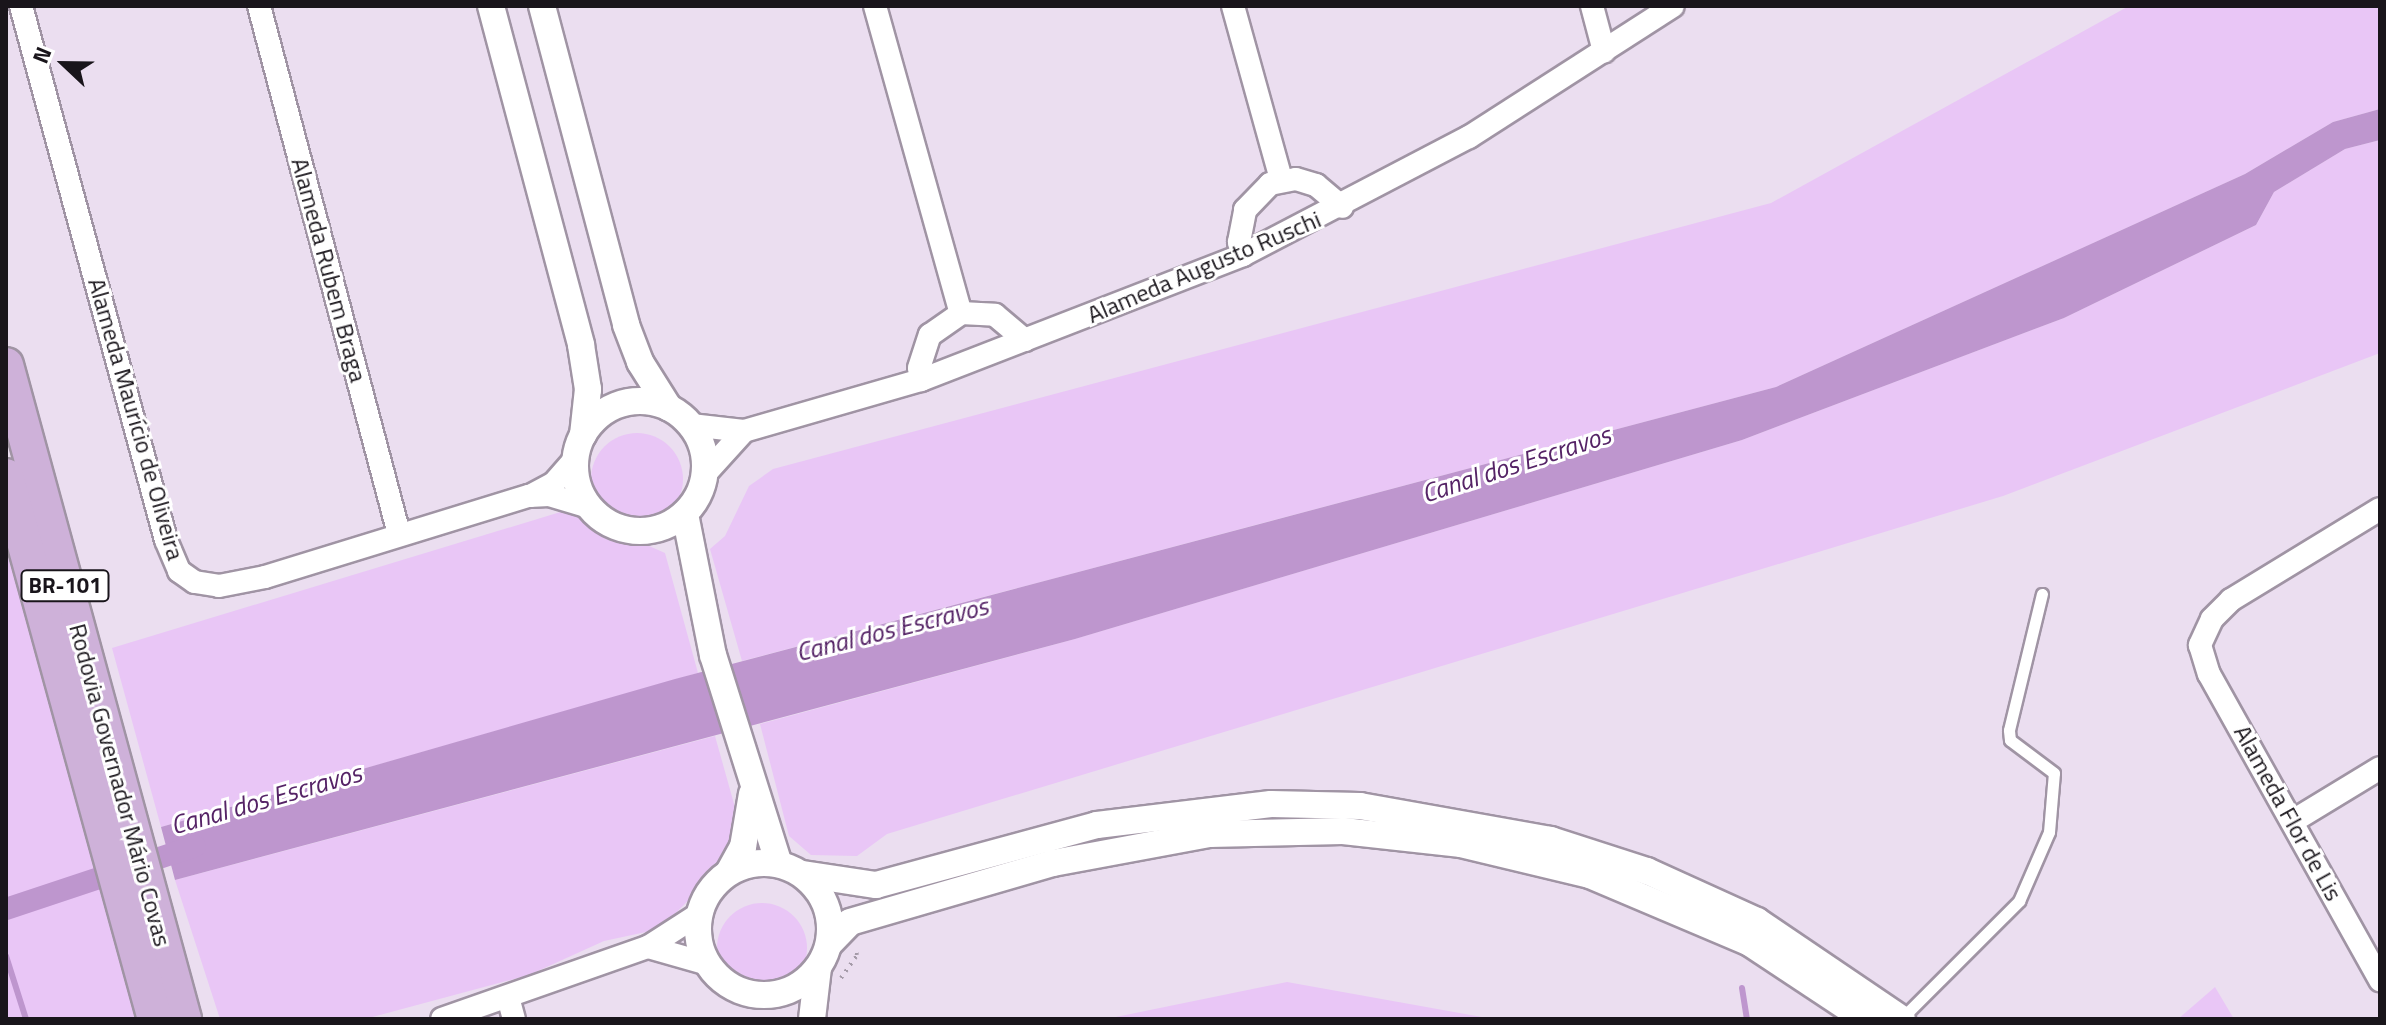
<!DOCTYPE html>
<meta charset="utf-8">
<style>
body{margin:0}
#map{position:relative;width:2386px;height:1025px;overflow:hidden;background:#ebdef0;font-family:"Titillium Web",sans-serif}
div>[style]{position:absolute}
.green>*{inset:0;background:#e9c6f6}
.round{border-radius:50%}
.water>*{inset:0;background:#be96ce}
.stream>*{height:6px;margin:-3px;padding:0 3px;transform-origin:3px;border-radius:3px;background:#be96ce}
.canal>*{height:22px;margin:-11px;padding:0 11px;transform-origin:11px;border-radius:11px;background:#be96ce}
.path>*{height:4px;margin-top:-2px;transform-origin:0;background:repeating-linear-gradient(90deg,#a59ba9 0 2px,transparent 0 8px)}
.roads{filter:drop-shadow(2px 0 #a094a4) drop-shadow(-2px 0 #a094a4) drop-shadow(0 2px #a094a4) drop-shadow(0 -2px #a094a4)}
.service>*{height:11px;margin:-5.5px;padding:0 5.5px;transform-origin:5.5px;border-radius:5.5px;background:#fff}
.minor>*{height:22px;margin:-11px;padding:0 11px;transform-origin:11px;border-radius:11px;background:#fff}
.tertiary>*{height:26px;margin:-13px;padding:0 13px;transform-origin:13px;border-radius:13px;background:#fff}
.tertiary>.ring{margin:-13px;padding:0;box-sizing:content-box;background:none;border:26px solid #fff;border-radius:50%}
.primary>*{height:34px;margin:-17px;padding:0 17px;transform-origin:17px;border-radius:17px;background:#ceb1d9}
span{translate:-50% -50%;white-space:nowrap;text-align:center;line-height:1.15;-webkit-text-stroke:6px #fff;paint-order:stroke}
.shield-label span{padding:2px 6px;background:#fff;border:2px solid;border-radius:6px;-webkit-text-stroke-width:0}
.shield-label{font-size:22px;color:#19151b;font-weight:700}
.street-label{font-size:24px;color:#19151b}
.water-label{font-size:26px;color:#552366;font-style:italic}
.frame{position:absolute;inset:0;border:8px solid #19151b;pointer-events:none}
.north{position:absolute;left:24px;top:24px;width:80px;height:80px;-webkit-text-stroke:6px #fff;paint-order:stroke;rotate:292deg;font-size:22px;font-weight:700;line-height:32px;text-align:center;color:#19151b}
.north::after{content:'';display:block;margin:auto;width:28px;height:36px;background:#19151b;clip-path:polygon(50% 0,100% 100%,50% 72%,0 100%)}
</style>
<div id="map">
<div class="green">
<div style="clip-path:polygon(2129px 6px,2380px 6px,2380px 109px,2333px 122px,2245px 174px,1776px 387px,742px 661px,710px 549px,725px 536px,749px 486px,773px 469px,1771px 203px)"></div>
<div style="clip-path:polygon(2380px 140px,2380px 353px,2003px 496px,887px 834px,857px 856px,811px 855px,789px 836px,760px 724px,1075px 639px,1742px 440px,2064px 318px,2256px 225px,2274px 192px,2345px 149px)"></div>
<div class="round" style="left:591px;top:433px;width:92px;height:92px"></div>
<div style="clip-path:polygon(567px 510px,665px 553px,698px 673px,161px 827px,112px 648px)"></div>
<div style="clip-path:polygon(6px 550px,72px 777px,138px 1019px,6px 1019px)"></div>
<div style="clip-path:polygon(715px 736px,745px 843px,660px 929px,604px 941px,529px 975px,365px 1019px,220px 1019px,175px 880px)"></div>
<div class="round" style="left:717px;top:903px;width:90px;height:90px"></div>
<div style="clip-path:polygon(1287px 982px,1493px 1019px,1106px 1019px)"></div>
<div style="clip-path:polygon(2215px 987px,2234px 1019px,2178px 1019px)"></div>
</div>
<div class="water">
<div style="clip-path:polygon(2380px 109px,2380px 140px,2345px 149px,2274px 192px,2256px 225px,2064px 318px,1742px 440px,1075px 639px,175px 880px,161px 827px,675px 679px,1776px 387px,2245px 174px,2333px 122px)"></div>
</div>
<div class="stream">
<div style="left:6px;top:956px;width:66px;rotate:72.4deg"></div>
<div style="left:1742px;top:988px;width:31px;rotate:81deg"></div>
</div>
<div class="canal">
<div style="left:6px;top:909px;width:199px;rotate:-18.4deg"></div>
</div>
<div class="path">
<div style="left:841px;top:978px;width:28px;rotate:-55deg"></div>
<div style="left:857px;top:955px;width:7px;rotate:-106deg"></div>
</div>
<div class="roads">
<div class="service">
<div style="left:1901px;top:1019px;width:167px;rotate:-45deg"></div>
<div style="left:2019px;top:901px;width:75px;rotate:-66.5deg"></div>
<div style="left:2049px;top:832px;width:59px;rotate:-85.2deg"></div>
<div style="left:2054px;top:773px;width:55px;rotate:-143.1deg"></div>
<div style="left:2010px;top:740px;width:10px;rotate:-96deg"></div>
<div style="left:2009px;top:730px;width:140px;rotate:-76.4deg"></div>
</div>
<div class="minor">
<div style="left:21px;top:6px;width:553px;rotate:74.81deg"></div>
<div style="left:166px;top:540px;width:34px;rotate:67deg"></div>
<div style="left:179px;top:571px;width:19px;rotate:35deg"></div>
<div style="left:195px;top:582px;width:24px;rotate:9deg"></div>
<div style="left:219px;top:586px;width:47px;rotate:-11.1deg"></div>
<div style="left:265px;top:577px;width:276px;rotate:-17.1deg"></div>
<div style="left:529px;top:496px;width:20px;rotate:-3deg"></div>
<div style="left:549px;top:495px;width:42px;rotate:16.7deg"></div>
<div style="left:259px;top:6px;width:546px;rotate:75.15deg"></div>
<div style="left:875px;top:6px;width:319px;rotate:74.4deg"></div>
<div style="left:1233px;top:6px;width:180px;rotate:74.5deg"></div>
<div style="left:1592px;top:6px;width:47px;rotate:75.1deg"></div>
<div style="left:1243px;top:255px;width:14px;rotate:-107deg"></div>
<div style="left:1239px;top:242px;width:33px;rotate:-79deg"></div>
<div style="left:1245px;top:210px;width:36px;rotate:-46deg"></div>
<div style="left:1270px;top:184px;width:26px;rotate:-11deg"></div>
<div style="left:1296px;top:179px;width:21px;rotate:17deg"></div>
<div style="left:1316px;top:185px;width:34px;rotate:40deg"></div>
<div style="left:921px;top:380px;width:12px;rotate:-99deg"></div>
<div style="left:919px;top:368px;width:35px;rotate:-72deg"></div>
<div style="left:930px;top:335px;width:38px;rotate:-35deg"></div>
<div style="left:961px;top:313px;width:34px;rotate:3deg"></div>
<div style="left:995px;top:315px;width:39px;rotate:40deg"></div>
<div style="left:691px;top:425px;width:53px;rotate:6.5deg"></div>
<div style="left:744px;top:431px;width:184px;rotate:-16.1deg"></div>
<div style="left:921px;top:380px;width:345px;rotate:-21.2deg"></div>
<div style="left:1243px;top:255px;width:255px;rotate:-27.6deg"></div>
<div style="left:1469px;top:137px;width:242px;rotate:-32.7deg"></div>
<div style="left:705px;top:474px;width:58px;rotate:-47.8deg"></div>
<div style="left:530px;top:496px;width:27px;rotate:-28deg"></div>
<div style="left:554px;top:483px;width:32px;rotate:-49deg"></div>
<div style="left:2380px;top:509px;width:175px;rotate:148.6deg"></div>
<div style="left:2231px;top:600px;width:27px;rotate:135deg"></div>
<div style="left:2212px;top:619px;width:29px;rotate:115deg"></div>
<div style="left:2200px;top:645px;width:30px;rotate:73deg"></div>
<div style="left:2209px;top:674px;width:351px;rotate:60.8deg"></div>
<div style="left:2293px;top:821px;width:102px;rotate:-31.3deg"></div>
<div style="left:648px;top:947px;width:62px;rotate:15.8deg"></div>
<div style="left:508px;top:997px;width:23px;rotate:75deg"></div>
<div style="left:442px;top:1019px;width:218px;rotate:-19.3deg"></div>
<div style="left:648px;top:947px;width:61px;rotate:-32.9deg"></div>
</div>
<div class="tertiary">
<div style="left:491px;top:6px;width:351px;rotate:75.1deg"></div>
<div style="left:581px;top:345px;width:45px;rotate:81deg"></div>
<div style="left:588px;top:389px;width:46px;rotate:96.2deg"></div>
<div style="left:542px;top:6px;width:330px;rotate:75.2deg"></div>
<div style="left:626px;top:325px;width:40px;rotate:69deg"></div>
<div style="left:640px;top:362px;width:54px;rotate:57.8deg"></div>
<div class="ring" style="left:575px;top:401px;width:104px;height:104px"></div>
<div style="left:685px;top:514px;width:144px;rotate:78.8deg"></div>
<div style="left:713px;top:655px;width:219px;rotate:72.5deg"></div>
<div class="ring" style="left:698px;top:863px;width:106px;height:106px"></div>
<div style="left:729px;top:872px;width:29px;rotate:-61deg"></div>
<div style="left:743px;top:847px;width:54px;rotate:-80.4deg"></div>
<div style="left:803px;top:874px;width:74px;rotate:8.6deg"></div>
<div style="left:876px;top:885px;width:229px;rotate:-15.2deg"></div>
<div style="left:1097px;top:825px;width:175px;rotate:-6.9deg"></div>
<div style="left:1271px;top:804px;width:89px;rotate:1.3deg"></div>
<div style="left:1360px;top:806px;width:194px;rotate:10.1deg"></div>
<div style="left:1551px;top:840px;width:101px;rotate:17.9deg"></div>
<div style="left:1647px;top:871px;width:121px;rotate:24.4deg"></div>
<div style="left:1757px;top:921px;width:175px;rotate:34.1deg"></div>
<div style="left:829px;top:944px;width:30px;rotate:-46deg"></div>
<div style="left:850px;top:922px;width:211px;rotate:-16.2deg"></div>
<div style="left:1053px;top:863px;width:159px;rotate:-10.5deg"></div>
<div style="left:1209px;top:834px;width:134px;rotate:-1.3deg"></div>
<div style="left:1343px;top:831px;width:119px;rotate:6.3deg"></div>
<div style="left:1461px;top:844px;width:133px;rotate:13.5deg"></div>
<div style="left:1590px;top:875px;width:174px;rotate:23deg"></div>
<div style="left:1750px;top:943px;width:138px;rotate:33.5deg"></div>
<div style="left:812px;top:1019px;width:51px;rotate:-83.3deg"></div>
</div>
<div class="primary">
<div style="left:6px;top:365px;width:678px;rotate:74.77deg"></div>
<div style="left:6px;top:476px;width:563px;rotate:74.66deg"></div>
</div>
</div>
<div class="shield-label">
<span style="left:65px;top:586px">BR-101</span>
</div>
<div class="street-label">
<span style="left:1204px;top:267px;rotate:-23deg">Alameda Augusto Ruschi</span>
<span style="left:329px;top:270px;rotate:75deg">Alameda Rubem Braga</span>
<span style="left:136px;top:419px;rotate:74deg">Alameda Maurício de Oliveira</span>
<span style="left:120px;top:785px;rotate:75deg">Rodovia Governador Mário Covas</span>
<span style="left:2288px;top:813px;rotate:61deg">Alameda Flor de Lis</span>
</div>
<div class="water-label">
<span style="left:1516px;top:464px;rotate:-18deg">Canal dos Escravos</span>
<span style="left:892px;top:629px;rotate:-14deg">Canal dos Escravos</span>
<span style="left:266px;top:799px;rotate:-16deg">Canal dos Escravos</span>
</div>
<div class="frame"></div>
<div class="north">N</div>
</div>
